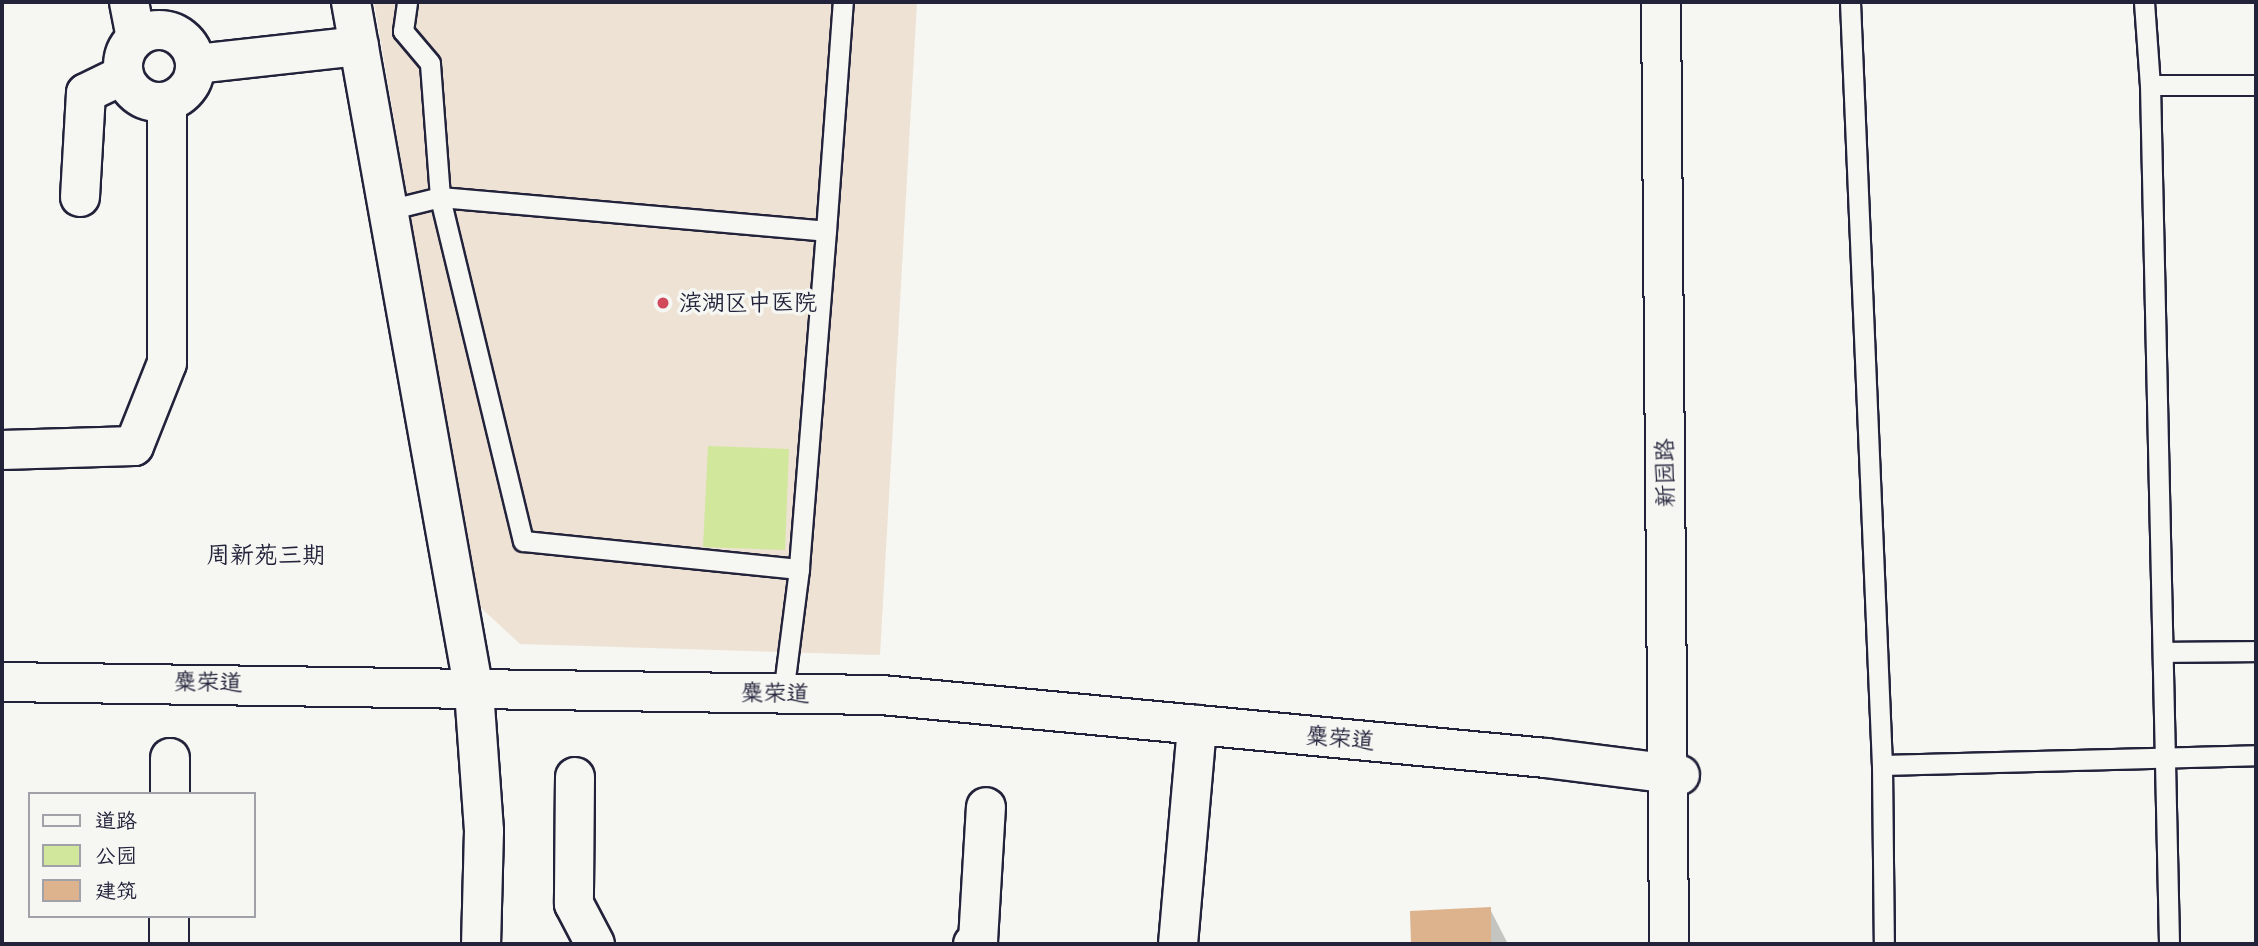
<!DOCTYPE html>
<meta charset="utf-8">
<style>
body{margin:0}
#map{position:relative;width:2258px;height:946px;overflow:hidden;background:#f6f6f2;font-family:"Architects Daughter","LXGW WenKai TC",sans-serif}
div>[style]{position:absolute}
.built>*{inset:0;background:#eee2d4}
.green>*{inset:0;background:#d1e79c}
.shadow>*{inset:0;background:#0003}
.building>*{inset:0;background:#dcb38d}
.roads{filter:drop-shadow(2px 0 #22223b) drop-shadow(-2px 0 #22223b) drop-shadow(0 2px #22223b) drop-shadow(0 -2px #22223b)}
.lane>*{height:19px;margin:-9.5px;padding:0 9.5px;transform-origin:9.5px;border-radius:9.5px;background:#f6f6f2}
.street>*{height:38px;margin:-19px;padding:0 19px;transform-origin:19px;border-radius:19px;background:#f6f6f2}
.street>.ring{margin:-19px;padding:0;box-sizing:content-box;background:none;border:38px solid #f6f6f2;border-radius:50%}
.secondary>*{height:38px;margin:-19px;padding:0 19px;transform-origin:19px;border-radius:19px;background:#f6f6f2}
.dots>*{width:19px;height:19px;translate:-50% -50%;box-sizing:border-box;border:4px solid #f6f6f2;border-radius:50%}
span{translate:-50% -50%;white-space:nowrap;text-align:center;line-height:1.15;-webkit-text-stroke:7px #f6f6f2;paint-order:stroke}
.poi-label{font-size:23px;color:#22223b}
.left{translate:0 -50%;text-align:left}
.street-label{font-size:23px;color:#22223b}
.neighbourhood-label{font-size:24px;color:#22223b}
.frame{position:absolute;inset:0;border:4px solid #22223b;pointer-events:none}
.legend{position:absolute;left:28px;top:792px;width:228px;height:126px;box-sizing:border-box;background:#f6f6f2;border:2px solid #a1a1a9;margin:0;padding:9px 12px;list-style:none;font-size:21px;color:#22223b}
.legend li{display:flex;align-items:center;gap:14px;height:35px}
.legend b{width:35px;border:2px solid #a1a1a9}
</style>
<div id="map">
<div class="built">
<div style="clip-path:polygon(374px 2px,917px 2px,880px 655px,520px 644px,477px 604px)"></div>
</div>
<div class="green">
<div style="clip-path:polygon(708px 446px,789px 449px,785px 550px,703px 547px)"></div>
</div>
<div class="shadow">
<div style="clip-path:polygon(1490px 909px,1508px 944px,1412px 944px,1411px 912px)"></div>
</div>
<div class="building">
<div style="clip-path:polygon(1491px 907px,1491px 944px,1411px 944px,1410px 911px)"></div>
</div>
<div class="roads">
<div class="lane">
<div style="left:1850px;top:2px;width:764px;rotate:87.6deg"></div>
<div style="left:1882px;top:765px;width:179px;rotate:89.4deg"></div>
<div style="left:2144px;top:2px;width:83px;rotate:85.9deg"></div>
<div style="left:2150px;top:85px;width:859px;rotate:88.73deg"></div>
<div style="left:2150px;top:85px;width:106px"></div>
<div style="left:388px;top:210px;width:54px;rotate:-14deg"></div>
<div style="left:440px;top:197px;width:387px;rotate:5deg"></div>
<div style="left:826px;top:231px;width:339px;rotate:94.6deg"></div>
<div style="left:799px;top:569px;width:277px;rotate:-174.2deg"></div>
<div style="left:523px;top:541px;width:354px;rotate:-103.6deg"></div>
<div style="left:440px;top:197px;width:134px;rotate:-94.3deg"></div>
<div style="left:430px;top:63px;width:42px;rotate:-130.2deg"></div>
<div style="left:403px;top:31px;width:29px;rotate:-82deg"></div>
<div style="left:826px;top:231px;width:230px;rotate:-85.8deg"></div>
<div style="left:2163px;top:652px;width:93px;rotate:-0.6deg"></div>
<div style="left:783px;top:694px;width:126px;rotate:-82.7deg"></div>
<div style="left:1882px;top:765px;width:374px;rotate:-1.5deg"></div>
</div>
<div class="street">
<div style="left:129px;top:2px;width:36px;rotate:79deg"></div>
<div style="left:351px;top:2px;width:700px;rotate:79.88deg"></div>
<div style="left:474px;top:691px;width:140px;rotate:85.9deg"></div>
<div style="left:484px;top:831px;width:113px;rotate:91.5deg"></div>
<div class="ring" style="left:123px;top:30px;width:34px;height:34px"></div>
<div style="left:196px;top:64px;width:164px;rotate:-6.3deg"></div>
<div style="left:80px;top:197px;width:104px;rotate:-86.7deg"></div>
<div style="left:86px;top:93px;width:41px;rotate:-25.9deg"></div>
<div style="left:2px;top:450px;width:132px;rotate:-1.7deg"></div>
<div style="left:134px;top:446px;width:89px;rotate:-68.3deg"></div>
<div style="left:167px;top:363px;width:261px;rotate:-90deg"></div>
<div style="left:2px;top:682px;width:880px;rotate:0.85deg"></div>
<div style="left:882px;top:695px;width:667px;rotate:5.42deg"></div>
<div style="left:1546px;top:758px;width:135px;rotate:7.2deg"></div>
<div style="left:575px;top:777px;width:127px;rotate:90.5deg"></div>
<div style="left:574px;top:904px;width:45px;rotate:62.3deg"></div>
<div style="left:170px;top:794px;width:36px;rotate:-90deg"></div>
<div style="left:169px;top:944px;width:28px;rotate:-90deg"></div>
<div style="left:973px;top:944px;width:6px;rotate:-31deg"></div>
<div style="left:978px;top:941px;width:134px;rotate:-86.6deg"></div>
<div style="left:1178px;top:944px;width:220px;rotate:-85deg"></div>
</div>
<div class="secondary">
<div style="left:1661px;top:2px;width:942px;rotate:89.51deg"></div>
</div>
</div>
<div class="dots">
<div style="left:663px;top:303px;background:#d1495b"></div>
</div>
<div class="poi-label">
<span class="left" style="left:679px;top:303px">滨湖区中医院</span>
</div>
<div class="street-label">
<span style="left:1666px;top:473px;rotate:-91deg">新园路</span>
<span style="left:208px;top:683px;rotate:1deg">麋荣道</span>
<span style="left:775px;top:694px;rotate:1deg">麋荣道</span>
<span style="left:1340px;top:739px;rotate:5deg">麋荣道</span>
</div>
<div class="neighbourhood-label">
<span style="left:266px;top:557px">周新苑三期</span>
</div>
<div class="frame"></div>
<ul class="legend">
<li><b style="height:9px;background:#f6f6f2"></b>道路</li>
<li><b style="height:19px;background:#d1e79c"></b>公园</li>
<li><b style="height:19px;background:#dcb38d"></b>建筑</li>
</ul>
</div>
